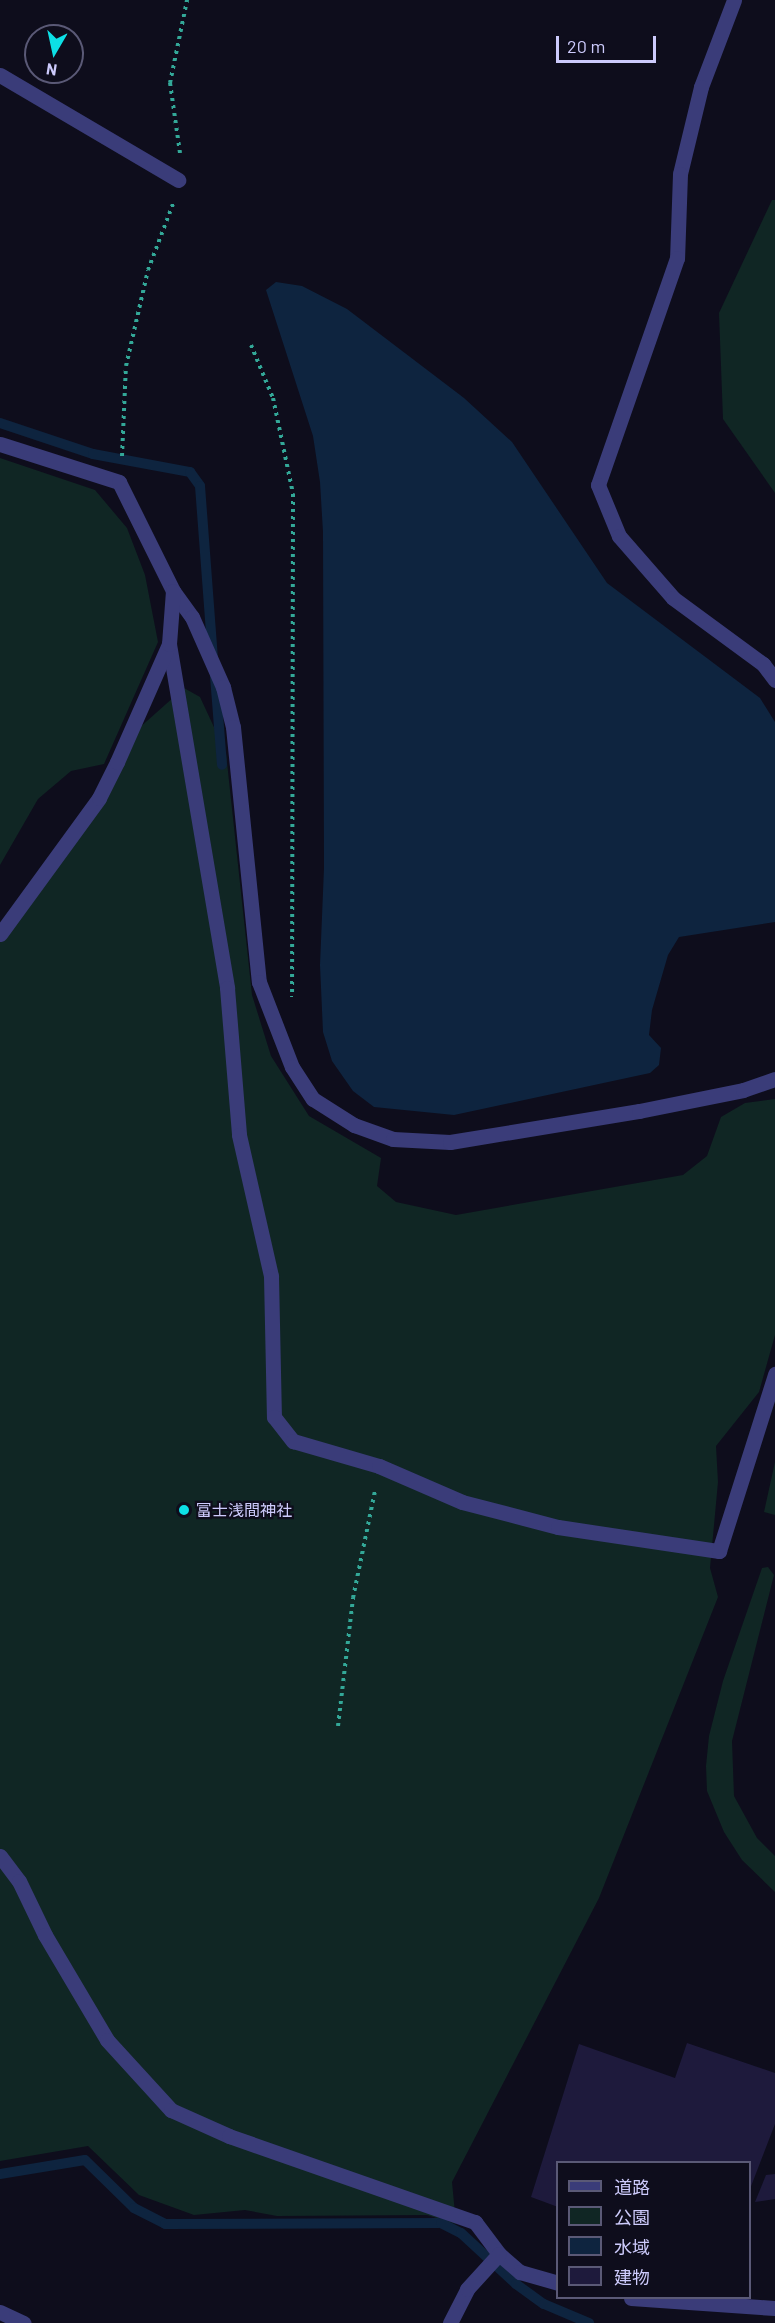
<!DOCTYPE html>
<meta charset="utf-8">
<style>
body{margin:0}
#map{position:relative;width:775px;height:2323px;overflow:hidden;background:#0e0d1c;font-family:Barlow,"Noto Sans JP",sans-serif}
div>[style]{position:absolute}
.green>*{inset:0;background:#102624}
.water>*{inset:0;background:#0e243f}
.stream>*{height:10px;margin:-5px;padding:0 5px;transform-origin:5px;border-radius:5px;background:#0e243f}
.building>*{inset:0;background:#1e1a3c}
.path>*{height:4px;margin-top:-2px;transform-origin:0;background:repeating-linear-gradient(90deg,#33a898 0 3px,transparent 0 7.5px)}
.lane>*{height:15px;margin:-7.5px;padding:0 7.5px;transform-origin:7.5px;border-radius:7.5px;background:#3a3c79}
.street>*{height:15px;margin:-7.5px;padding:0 7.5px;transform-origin:7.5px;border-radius:7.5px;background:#3a3c79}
.dots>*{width:16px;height:16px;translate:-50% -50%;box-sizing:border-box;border:3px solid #0e0d1c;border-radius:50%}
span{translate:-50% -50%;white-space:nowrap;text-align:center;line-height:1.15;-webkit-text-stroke:4.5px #0e0d1c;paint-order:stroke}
.poi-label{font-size:16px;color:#cdcbfc}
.left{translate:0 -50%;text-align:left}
.legend{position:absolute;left:556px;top:2161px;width:195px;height:138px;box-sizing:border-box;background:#0e0d1c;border:2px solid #5a5976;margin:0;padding:8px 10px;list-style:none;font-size:18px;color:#cdcbfc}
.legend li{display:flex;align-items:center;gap:12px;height:30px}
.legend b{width:30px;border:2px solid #5a5976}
.north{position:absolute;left:24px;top:24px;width:60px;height:60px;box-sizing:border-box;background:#0e0d1c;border:2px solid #5a5976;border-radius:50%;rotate:189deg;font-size:16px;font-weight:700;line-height:24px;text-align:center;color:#cdcbfc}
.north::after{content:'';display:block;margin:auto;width:21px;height:27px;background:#0de0e6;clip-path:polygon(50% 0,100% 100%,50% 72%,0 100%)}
.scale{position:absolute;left:556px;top:36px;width:100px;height:27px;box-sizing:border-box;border:3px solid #cdcbfc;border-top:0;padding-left:8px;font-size:18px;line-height:21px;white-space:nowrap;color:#cdcbfc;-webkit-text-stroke:4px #0e0d1c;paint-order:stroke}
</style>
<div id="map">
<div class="green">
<div style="clip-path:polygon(772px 200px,775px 200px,775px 493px,723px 419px,719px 313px)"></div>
<div style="clip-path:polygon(0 458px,95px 490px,127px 528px,145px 575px,158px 642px,104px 764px,71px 771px,38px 799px,0 865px)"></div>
<div style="clip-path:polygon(184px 688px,200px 697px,226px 753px,252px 995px,271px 1056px,309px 1116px,381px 1158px,377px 1186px,396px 1202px,456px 1215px,683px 1175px,707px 1156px,721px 1117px,745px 1103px,775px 1099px,775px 1335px,759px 1392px,716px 1446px,718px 1482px,710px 1568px,718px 1597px,599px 1898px,452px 2182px,456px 2224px,427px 2215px,277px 2216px,245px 2210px,194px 2215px,139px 2195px,88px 2146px,0 2161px,0 941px,138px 729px)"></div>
<div style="clip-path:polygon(775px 1462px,775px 1515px,764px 1512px)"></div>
<div style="clip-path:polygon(768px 1567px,774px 1575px,732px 1741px,734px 1796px,757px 1838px,775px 1856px,775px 1892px,742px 1860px,724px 1832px,707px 1791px,706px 1766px,709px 1736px,723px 1681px,762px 1568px)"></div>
</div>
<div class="water">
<div style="clip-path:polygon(276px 282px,302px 286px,347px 309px,464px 398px,512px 442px,607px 583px,760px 698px,775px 722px,775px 922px,679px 937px,668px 955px,652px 1010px,649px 1035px,661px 1048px,659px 1065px,650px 1073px,454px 1115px,374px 1107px,353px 1091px,332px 1061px,323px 1032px,320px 965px,324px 868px,323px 532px,320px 482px,313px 436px,266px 290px)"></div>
</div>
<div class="stream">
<div style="left:0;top:423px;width:98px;rotate:18.4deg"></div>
<div style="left:93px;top:454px;width:99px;rotate:10.5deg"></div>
<div style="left:190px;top:472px;width:17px;rotate:54deg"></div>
<div style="left:200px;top:486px;width:172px;rotate:85.7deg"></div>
<div style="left:215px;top:676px;width:89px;rotate:85.5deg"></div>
<div style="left:0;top:2174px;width:86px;rotate:-9.4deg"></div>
<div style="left:85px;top:2160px;width:69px;rotate:44.4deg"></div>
<div style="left:134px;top:2208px;width:35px;rotate:27deg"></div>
<div style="left:165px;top:2224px;width:276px;rotate:-0.2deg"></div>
<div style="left:441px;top:2223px;width:22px;rotate:27deg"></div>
<div style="left:461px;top:2233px;width:75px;rotate:42.8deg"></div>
<div style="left:516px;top:2284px;width:34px;rotate:36deg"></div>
<div style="left:544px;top:2304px;width:49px;rotate:22.9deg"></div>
</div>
<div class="building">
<div style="clip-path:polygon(687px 2043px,775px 2073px,775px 2124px,750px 2189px,750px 2162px,558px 2162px,558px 2207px,531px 2197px,579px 2044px,675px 2078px)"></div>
<div style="clip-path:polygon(775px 2174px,775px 2199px,755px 2202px,766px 2175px)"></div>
</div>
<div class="path">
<div style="left:180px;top:153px;width:71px;rotate:-98.1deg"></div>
<div style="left:170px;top:83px;width:85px;rotate:-78.4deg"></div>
<div style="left:251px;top:345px;width:57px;rotate:67.5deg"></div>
<div style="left:273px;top:398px;width:98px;rotate:78.2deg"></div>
<div style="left:293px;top:494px;width:503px;rotate:90.11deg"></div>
<div style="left:122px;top:456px;width:90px;rotate:-87.5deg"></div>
<div style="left:126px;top:366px;width:98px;rotate:-77.1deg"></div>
<div style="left:148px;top:270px;width:71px;rotate:-69.3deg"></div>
<div style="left:338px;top:1726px;width:129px;rotate:-83.3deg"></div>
<div style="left:353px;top:1598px;width:109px;rotate:-78.4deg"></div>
</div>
<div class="lane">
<div style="left:734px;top:0;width:93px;rotate:110.8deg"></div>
<div style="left:701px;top:87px;width:89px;rotate:103.6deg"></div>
<div style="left:680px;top:174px;width:84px;rotate:92deg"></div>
<div style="left:677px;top:258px;width:240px;rotate:109.2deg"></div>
<div style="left:598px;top:485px;width:55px;rotate:67.6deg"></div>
<div style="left:619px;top:536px;width:82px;rotate:48.9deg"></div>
<div style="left:673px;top:598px;width:112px;rotate:36.3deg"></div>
<div style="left:763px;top:664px;width:20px;rotate:53deg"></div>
<div style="left:169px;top:644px;width:349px;rotate:80.4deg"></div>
<div style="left:227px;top:988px;width:147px;rotate:85.3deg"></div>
<div style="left:239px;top:1135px;width:145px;rotate:77.2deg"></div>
<div style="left:271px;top:1276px;width:141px;rotate:88.8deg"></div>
<div style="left:274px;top:1417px;width:31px;rotate:52deg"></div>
<div style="left:293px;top:1441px;width:90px;rotate:16.2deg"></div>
<div style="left:379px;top:1466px;width:90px;rotate:23.4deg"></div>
<div style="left:462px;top:1502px;width:99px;rotate:14.6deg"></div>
<div style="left:558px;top:1527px;width:163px;rotate:8.5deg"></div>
</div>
<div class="street">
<div style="left:0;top:75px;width:207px;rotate:30.5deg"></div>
<div style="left:0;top:444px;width:125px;rotate:17.7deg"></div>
<div style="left:119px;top:482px;width:122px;rotate:63.6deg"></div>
<div style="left:173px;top:591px;width:32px;rotate:54deg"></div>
<div style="left:192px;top:617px;width:77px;rotate:66.1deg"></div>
<div style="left:223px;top:687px;width:41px;rotate:76deg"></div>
<div style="left:233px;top:727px;width:256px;rotate:84.2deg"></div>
<div style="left:259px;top:982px;width:91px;rotate:68.8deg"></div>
<div style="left:292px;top:1067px;width:38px;rotate:57deg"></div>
<div style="left:313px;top:1099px;width:49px;rotate:32.4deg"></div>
<div style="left:354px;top:1125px;width:41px;rotate:19.7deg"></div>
<div style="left:393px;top:1139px;width:57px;rotate:3deg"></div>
<div style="left:450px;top:1142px;width:192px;rotate:-9.3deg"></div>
<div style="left:639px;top:1111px;width:106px;rotate:-11.4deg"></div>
<div style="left:743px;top:1090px;width:34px;rotate:-19deg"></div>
<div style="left:0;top:934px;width:168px;rotate:-53.9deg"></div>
<div style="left:99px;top:798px;width:40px;rotate:-63.4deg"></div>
<div style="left:117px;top:762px;width:129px;rotate:-66.2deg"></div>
<div style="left:169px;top:644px;width:53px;rotate:-85.7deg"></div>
<div style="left:719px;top:1551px;width:186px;rotate:-72.4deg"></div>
<div style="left:0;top:1856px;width:31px;rotate:53deg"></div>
<div style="left:19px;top:1881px;width:60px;rotate:64.3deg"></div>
<div style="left:45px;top:1935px;width:122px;rotate:59.4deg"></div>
<div style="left:107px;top:2040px;width:95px;rotate:47.6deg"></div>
<div style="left:171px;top:2110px;width:64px;rotate:24.1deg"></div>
<div style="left:229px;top:2136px;width:261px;rotate:19.3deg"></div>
<div style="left:475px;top:2222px;width:40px;rotate:53deg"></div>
<div style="left:499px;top:2254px;width:28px;rotate:41deg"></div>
<div style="left:520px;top:2272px;width:40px;rotate:16deg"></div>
<div style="left:631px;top:2298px;width:144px;rotate:4deg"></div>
<div style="left:0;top:2312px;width:26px;rotate:25deg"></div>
<div style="left:450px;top:2323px;width:38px;rotate:-63deg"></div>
<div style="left:467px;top:2289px;width:47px;rotate:-47.6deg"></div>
</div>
<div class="dots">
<div style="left:184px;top:1510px;background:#0de0e6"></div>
</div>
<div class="poi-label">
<span class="left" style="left:196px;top:1510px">富士浅間神社</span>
</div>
<ul class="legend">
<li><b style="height:8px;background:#3a3c79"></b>道路</li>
<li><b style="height:16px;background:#102624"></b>公園</li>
<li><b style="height:16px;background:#0e243f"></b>水域</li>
<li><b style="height:16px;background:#1e1a3c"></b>建物</li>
</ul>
<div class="north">N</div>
<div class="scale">20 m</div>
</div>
